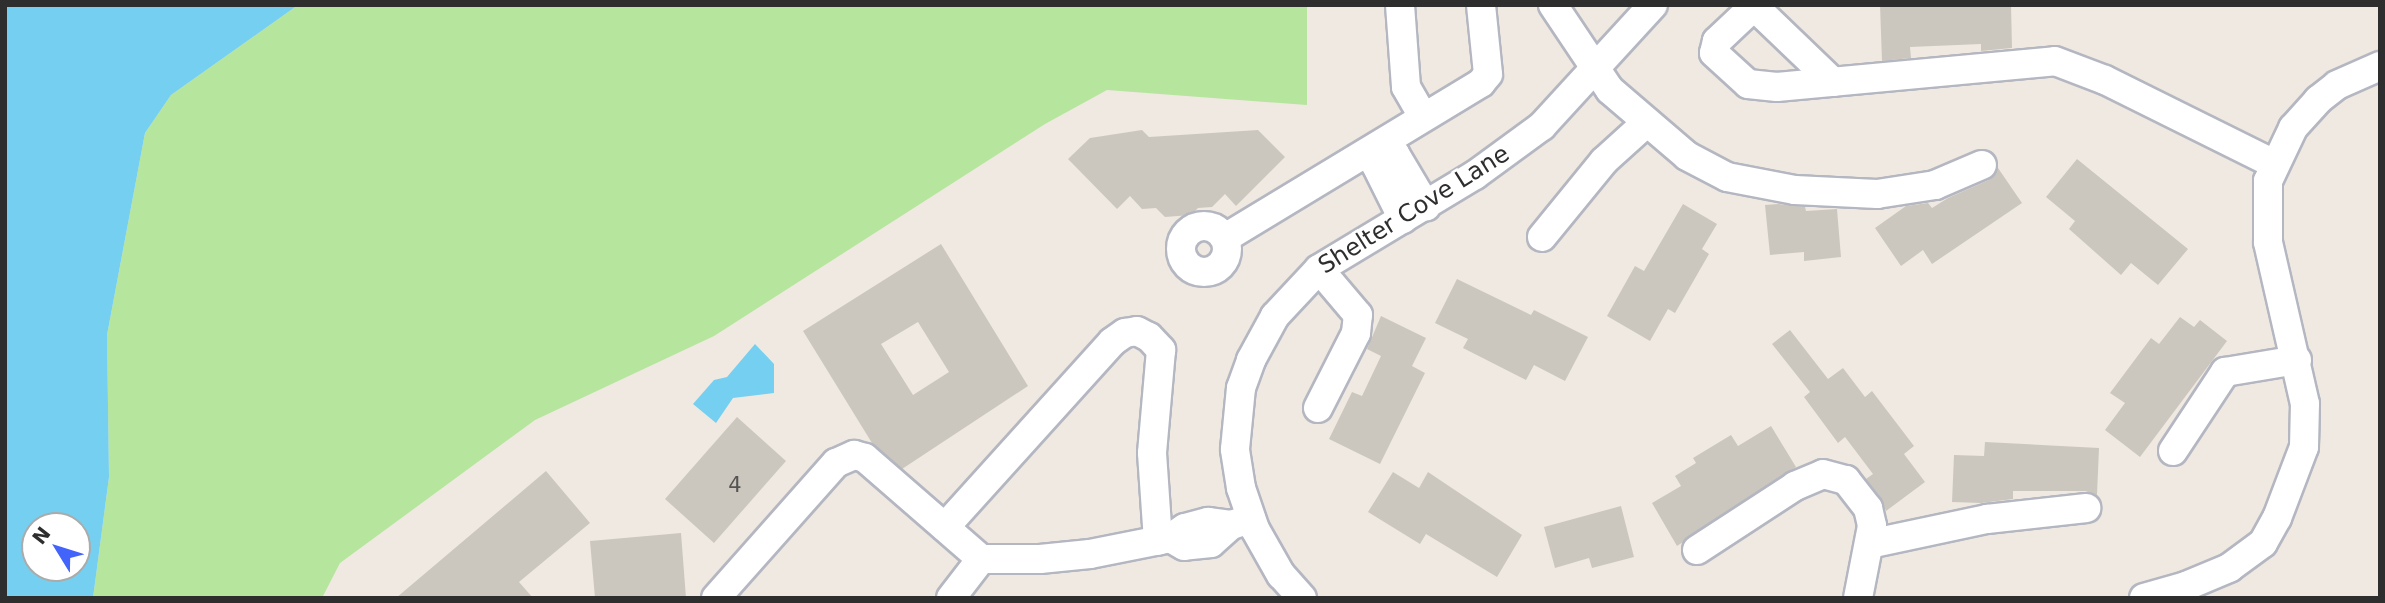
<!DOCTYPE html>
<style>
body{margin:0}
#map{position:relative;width:2385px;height:603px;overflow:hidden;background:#efe9e1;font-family:"DejaVu Sans",sans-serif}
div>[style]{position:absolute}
.green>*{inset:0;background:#b6e59e}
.water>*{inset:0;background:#75cff0}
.building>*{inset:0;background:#cbc7bf}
.roads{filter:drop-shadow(2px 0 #b4b7c1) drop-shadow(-2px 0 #b4b7c1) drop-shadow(0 2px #b4b7c1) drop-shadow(0 -2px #b4b7c1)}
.minor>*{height:28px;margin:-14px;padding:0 14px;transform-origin:14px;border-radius:14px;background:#fff}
.minor>.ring{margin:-14px;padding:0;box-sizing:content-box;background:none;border:28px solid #fff;border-radius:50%}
span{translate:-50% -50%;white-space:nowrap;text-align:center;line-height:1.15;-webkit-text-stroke:5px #fff;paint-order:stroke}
.number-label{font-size:21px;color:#555452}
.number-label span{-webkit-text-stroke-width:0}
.street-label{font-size:24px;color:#2e2e2e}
.frame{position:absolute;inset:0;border:7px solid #2e2e2e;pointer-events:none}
.north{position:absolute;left:21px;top:512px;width:70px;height:70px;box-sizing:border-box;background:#fff;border:2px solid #ababab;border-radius:50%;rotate:308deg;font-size:19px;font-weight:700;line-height:28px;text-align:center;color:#2e2e2e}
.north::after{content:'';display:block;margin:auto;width:24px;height:32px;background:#4264fb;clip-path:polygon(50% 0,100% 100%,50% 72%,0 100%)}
</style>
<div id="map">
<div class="green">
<div style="clip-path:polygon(298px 5px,1307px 5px,1307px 105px,1107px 90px,1045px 124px,714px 336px,535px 420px,340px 563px,322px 598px,93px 598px,109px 477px,107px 335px,145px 133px,171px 95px)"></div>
</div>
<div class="water">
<div style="clip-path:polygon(evenodd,5px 5px,298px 5px,171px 95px,145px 133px,107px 335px,109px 477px,93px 598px,5px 598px,5px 5px,35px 526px,77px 526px,77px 568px,35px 568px,35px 526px)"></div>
<div style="clip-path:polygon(755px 344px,774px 364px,774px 393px,733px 398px,716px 423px,693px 404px,714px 380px,727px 377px)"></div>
</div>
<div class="building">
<div style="clip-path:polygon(1880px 5px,2011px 5px,2012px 48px,1981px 51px,1981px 44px,1910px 47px,1911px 58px,1882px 61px)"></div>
<div style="clip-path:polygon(1142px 130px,1149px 137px,1258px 130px,1285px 157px,1236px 206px,1225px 194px,1212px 207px,1198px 208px,1191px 215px,1165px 217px,1156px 208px,1142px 209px,1130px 196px,1117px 209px,1068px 159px,1090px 138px)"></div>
<div style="clip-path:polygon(2077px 159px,2188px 249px,2158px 285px,2131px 263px,2121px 275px,2069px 229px,2075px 221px,2046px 197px)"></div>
<div style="clip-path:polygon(1998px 168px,2022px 203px,1932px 264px,1923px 250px,1901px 266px,1875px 228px,1906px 206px,1928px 203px,1932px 208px,1948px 198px,1989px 180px)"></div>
<div style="clip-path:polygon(1683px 204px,1717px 224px,1702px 249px,1709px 254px,1675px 313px,1668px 309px,1650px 341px,1607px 316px,1635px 266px,1644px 271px)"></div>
<div style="clip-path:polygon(1778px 204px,1805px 207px,1806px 211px,1837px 209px,1841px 257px,1804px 261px,1804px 252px,1770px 255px,1765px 205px)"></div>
<div style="clip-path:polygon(evenodd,941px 244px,1028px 386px,902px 469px,872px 443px,803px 331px,941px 244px,918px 322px,949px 372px,913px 395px,881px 344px,918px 322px)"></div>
<div style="clip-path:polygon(1457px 279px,1531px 315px,1534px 310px,1588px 337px,1565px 381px,1534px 365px,1526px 380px,1463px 348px,1468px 339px,1435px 323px)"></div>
<div style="clip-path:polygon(1381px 316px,1426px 338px,1412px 366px,1425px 373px,1380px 464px,1329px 439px,1352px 392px,1362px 396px,1381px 356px,1367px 349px)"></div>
<div style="clip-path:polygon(2180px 317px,2194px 327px,2200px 320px,2227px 341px,2140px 457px,2105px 430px,2125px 403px,2110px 393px,2151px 338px,2159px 344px)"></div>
<div style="clip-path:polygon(1790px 330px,1828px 379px,1843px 368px,1865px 397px,1872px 391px,1914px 446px,1904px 454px,1925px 482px,1886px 511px,1881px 498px,1866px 479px,1873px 474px,1845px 437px,1838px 443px,1804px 397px,1810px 392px,1772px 344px)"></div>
<div style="clip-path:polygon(737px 417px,786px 461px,714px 543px,665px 499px)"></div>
<div style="clip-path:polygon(1771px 426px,1796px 467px,1677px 546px,1652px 503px,1681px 486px,1675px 476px,1696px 463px,1693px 458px,1731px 435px,1738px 446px)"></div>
<div style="clip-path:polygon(1985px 442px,2099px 448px,2097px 495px,2085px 491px,2013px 491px,2013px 499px,1981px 503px,1952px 502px,1954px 455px,1984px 456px)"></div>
<div style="clip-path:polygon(546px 471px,590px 523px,519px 582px,533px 598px,396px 598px)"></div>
<div style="clip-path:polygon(1393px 472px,1419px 488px,1428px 472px,1522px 535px,1497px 577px,1426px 534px,1420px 544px,1368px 512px)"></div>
<div style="clip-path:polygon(1621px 506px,1634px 557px,1592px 568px,1589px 558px,1555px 568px,1544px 527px)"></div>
<div style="clip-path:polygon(681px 533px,686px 598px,595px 598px,590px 541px)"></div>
</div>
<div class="roads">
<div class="minor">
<div style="left:1400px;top:5px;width:82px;rotate:85.8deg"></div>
<div style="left:1406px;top:87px;width:34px;rotate:60deg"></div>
<div style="left:1553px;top:5px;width:102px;rotate:56.2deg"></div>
<div style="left:1610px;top:90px;width:101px;rotate:40.6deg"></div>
<div style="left:1687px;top:156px;width:45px;rotate:27.7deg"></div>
<div style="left:1727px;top:177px;width:69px;rotate:10.8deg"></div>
<div style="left:1795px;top:190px;width:82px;rotate:2.8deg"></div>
<div style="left:1877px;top:194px;width:59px;rotate:-8.8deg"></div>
<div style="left:1935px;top:185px;width:51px;rotate:-23.1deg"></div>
<div style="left:1833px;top:82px;width:101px;rotate:-136.2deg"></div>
<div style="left:1760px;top:12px;width:9px;rotate:-162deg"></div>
<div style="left:1751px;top:9px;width:47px;rotate:136.7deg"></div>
<div style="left:1717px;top:41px;width:12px;rotate:104deg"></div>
<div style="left:1714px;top:53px;width:46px;rotate:42.4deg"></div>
<div style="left:1748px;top:84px;width:29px;rotate:6deg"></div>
<div style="left:1777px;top:87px;width:279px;rotate:-5.3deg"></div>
<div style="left:2055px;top:61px;width:53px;rotate:20.8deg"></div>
<div style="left:2105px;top:80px;width:189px;rotate:26.4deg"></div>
<div style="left:1403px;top:219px;width:60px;rotate:-116.6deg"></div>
<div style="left:1376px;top:165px;width:19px;rotate:-84deg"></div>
<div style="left:1378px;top:146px;width:19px;rotate:25deg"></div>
<div style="left:1395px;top:154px;width:61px;rotate:59.2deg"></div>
<div class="ring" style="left:1181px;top:226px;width:18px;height:18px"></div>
<div style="left:1542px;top:237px;width:98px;rotate:-50.8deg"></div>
<div style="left:1604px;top:161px;width:58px;rotate:-42.2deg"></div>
<div style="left:1225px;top:238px;width:299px;rotate:-31.2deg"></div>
<div style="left:1481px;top:83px;width:11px;rotate:-52deg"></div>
<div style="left:1488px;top:74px;width:69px;rotate:-95.8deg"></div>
<div style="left:1318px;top:408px;width:84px;rotate:-63.1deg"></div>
<div style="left:1356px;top:333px;width:18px;rotate:-84deg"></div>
<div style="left:1358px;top:315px;width:60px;rotate:-130.3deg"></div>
<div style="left:2173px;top:451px;width:95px;rotate:-56.6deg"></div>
<div style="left:2225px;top:372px;width:73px;rotate:-9.5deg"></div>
<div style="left:1231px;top:525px;width:27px;rotate:138deg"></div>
<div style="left:1211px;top:543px;width:27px;rotate:174deg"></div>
<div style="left:1184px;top:546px;width:16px;rotate:-150deg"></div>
<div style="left:1170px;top:538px;width:18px;rotate:-34deg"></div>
<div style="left:1185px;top:528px;width:24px;rotate:-15deg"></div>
<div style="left:1208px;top:522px;width:23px;rotate:7deg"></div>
<div style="left:1231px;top:525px;width:21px;rotate:-17deg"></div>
<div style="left:945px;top:527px;width:249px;rotate:-47.9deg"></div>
<div style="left:1112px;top:342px;width:16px;rotate:-35deg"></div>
<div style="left:1125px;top:333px;width:12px;rotate:-9deg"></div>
<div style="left:1137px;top:331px;width:13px;rotate:27deg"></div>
<div style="left:1149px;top:337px;width:18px;rotate:47deg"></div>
<div style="left:1161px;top:350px;width:103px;rotate:95deg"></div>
<div style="left:1152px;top:453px;width:88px;rotate:86.1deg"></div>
<div style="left:1869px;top:544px;width:121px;rotate:-12deg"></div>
<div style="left:1987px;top:519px;width:100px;rotate:-6.3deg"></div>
<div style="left:1697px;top:550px;width:117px;rotate:-33.1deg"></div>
<div style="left:1795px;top:486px;width:30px;rotate:-23deg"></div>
<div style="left:1823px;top:474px;width:24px;rotate:15deg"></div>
<div style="left:1846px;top:480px;width:36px;rotate:52deg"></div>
<div style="left:1868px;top:508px;width:18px;rotate:77deg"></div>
<div style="left:1872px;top:526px;width:73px;rotate:101deg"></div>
<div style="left:716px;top:598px;width:181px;rotate:-48.4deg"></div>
<div style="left:836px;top:463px;width:20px;rotate:-24deg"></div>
<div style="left:854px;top:455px;width:11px;rotate:15deg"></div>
<div style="left:865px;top:458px;width:154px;rotate:41deg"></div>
<div style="left:981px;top:559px;width:59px"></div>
<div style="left:1040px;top:559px;width:50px;rotate:-5.7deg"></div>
<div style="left:1090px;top:554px;width:82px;rotate:-11.3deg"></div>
<div style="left:951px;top:598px;width:49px;rotate:-52.4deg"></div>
<div style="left:1302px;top:598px;width:31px;rotate:-132deg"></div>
<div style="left:1281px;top:575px;width:53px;rotate:-119.5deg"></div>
<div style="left:1255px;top:529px;width:43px;rotate:-108.9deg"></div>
<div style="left:1241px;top:488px;width:39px;rotate:-99deg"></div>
<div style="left:1235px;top:449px;width:61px;rotate:-84.4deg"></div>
<div style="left:1241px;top:388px;width:30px;rotate:-70deg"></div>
<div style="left:1251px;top:360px;width:50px;rotate:-61.4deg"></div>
<div style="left:1275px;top:316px;width:64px;rotate:-46.9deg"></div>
<div style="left:1319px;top:269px;width:182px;rotate:-31.1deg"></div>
<div style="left:1475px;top:175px;width:83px;rotate:-36.2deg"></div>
<div style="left:1542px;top:126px;width:164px;rotate:-47.5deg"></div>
<div style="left:2144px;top:598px;width:44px;rotate:-15.9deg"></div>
<div style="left:2186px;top:586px;width:47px;rotate:-22.7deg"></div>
<div style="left:2229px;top:568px;width:42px;rotate:-36.3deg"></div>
<div style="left:2263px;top:543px;width:29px;rotate:-61deg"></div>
<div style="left:2277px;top:518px;width:76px;rotate:-69.2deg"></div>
<div style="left:2304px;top:447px;width:43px;rotate:-88.7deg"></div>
<div style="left:2305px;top:404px;width:166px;rotate:-102.9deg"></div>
<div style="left:2268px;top:242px;width:61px;rotate:-90deg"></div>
<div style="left:2268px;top:181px;width:59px;rotate:-64.7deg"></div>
<div style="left:2293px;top:128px;width:38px;rotate:-48deg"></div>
<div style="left:2318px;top:100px;width:24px;rotate:-38deg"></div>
<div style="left:2337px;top:85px;width:47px;rotate:-23.8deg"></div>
</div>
</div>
<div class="number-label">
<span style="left:735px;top:485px">4</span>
</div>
<div class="street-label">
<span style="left:1414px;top:210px;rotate:-32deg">Shelter Cove Lane</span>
</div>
<div class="frame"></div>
<div class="north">N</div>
</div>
